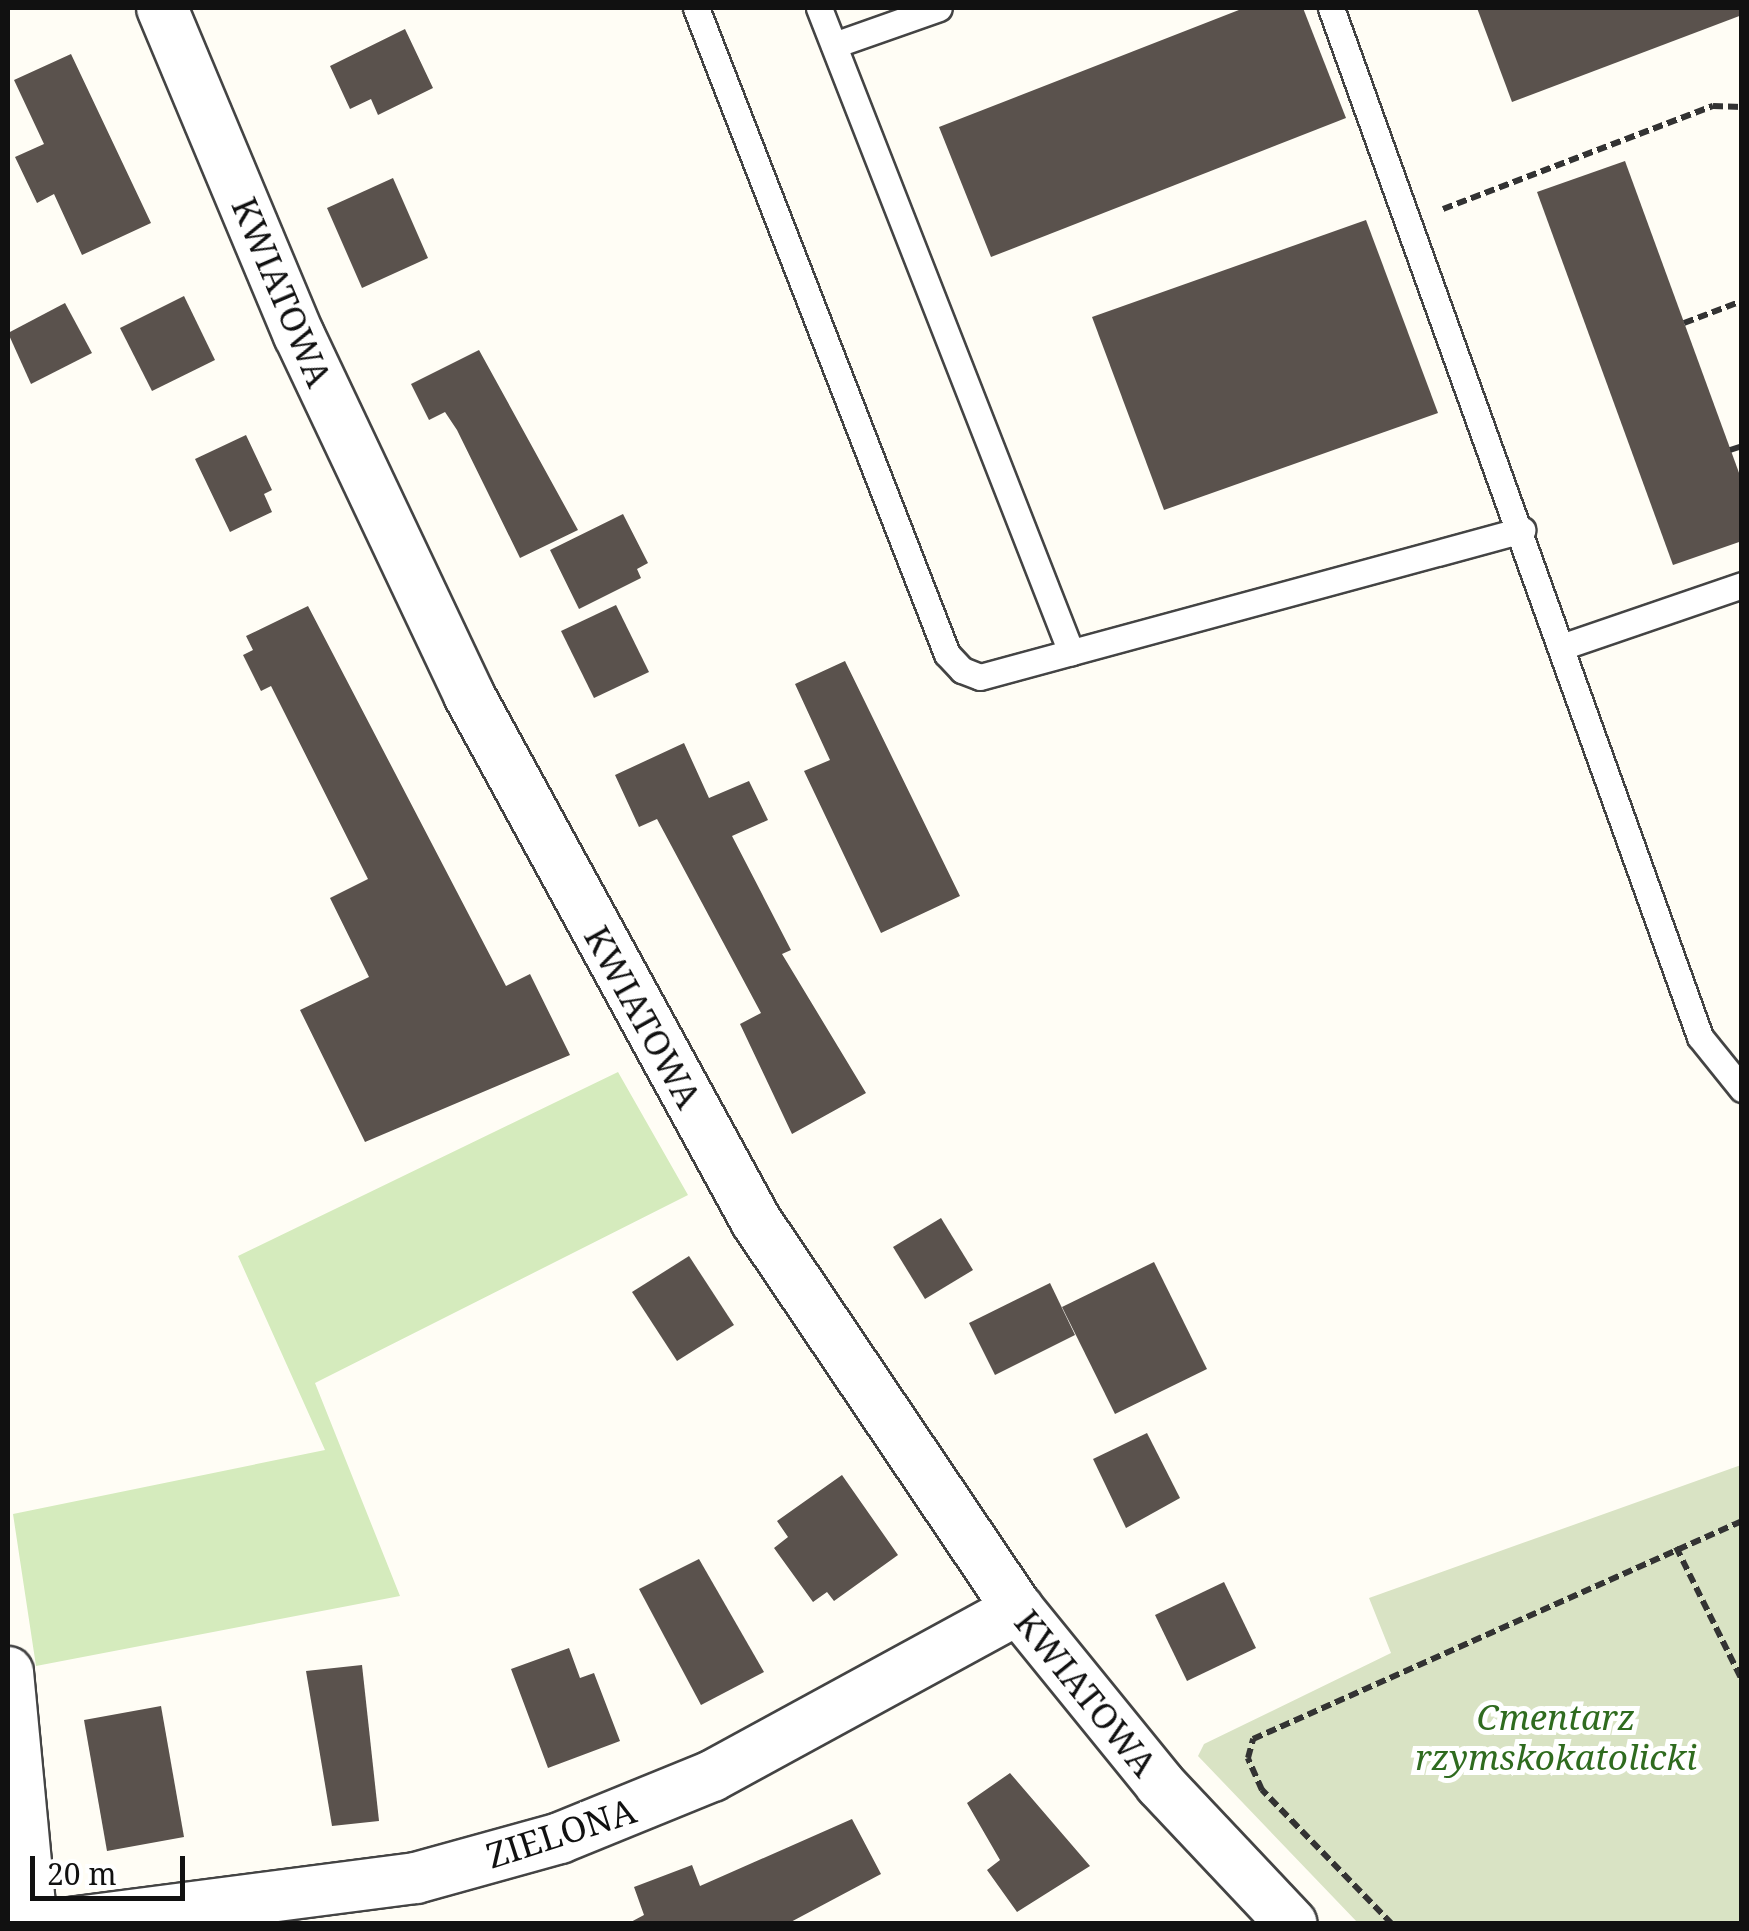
<!DOCTYPE html>
<style>
body{margin:0}
#map{position:relative;width:1749px;height:1931px;overflow:hidden;background:#fffdf5;font-family:"Noto Serif",serif}
div>[style]{position:absolute}
.green>*{inset:0;background:#d5ebbd}
.cemetery>*{inset:0;background:#d9e3c4}
.building>*{inset:0;background:#5a524d}
.path>*{height:6px;margin-top:-3px;transform-origin:0;background:repeating-linear-gradient(90deg,#333 0 10px,transparent 0 15px)}
.roads{filter:drop-shadow(2px 0 #444) drop-shadow(-2px 0 #444) drop-shadow(0 2px #444) drop-shadow(0 -2px #444)}
.lane>*{height:25px;margin:-12.5px;padding:0 12.5px;transform-origin:12.5px;border-radius:12.5px;background:#fff}
.street>*{height:50px;margin:-25px;padding:0 25px;transform-origin:25px;border-radius:25px;background:#fff}
span{translate:-50% -50%;white-space:nowrap;text-align:center;line-height:1.15;-webkit-text-stroke:10px #fff;paint-order:stroke}
.street-label{font-size:35px;color:#111}
.park-label{font-size:35px;color:#2f6b1f;font-style:italic}
.frame{position:absolute;inset:0;border:10px solid #111;pointer-events:none}
.scale{position:absolute;left:30px;top:1856px;width:155px;height:45px;box-sizing:border-box;border:5px solid #111;border-top:0;padding-left:12px;font-size:30px;line-height:35px;white-space:nowrap;color:#111;-webkit-text-stroke:8px #fff;paint-order:stroke}
</style>
<div id="map">
<div class="green">
<div style="clip-path:polygon(618px 1072px,688px 1195px,315px 1383px,400px 1596px,36px 1666px,13px 1514px,325px 1450px,238px 1256px)"></div>
</div>
<div class="cemetery">
<div style="clip-path:polygon(1741px 1465px,1741px 1923px,1358px 1923px,1198px 1756px,1204px 1744px,1391px 1653px,1369px 1598px)"></div>
</div>
<div class="building">
<div style="clip-path:polygon(1244px 8px,1303px 8px,1346px 118px,991px 257px,939px 127px)"></div>
<div style="clip-path:polygon(1477px 8px,1742px 8px,1742px 15px,1512px 102px)"></div>
<div style="clip-path:polygon(405px 29px,433px 88px,378px 115px,371px 99px,350px 109px,330px 66px)"></div>
<div style="clip-path:polygon(71px 54px,151px 223px,82px 255px,54px 194px,37px 203px,15px 157px,44px 144px,14px 80px)"></div>
<div style="clip-path:polygon(1625px 161px,1742px 481px,1742px 541px,1673px 565px,1537px 192px)"></div>
<div style="clip-path:polygon(393px 178px,428px 258px,362px 288px,327px 208px)"></div>
<div style="clip-path:polygon(1366px 220px,1438px 413px,1164px 510px,1092px 317px)"></div>
<div style="clip-path:polygon(184px 296px,215px 360px,152px 391px,120px 328px)"></div>
<div style="clip-path:polygon(65px 303px,92px 353px,31px 384px,8px 333px)"></div>
<div style="clip-path:polygon(479px 350px,578px 530px,520px 558px,457px 430px,445px 412px,429px 420px,411px 384px)"></div>
<div style="clip-path:polygon(246px 435px,272px 490px,264px 494px,272px 512px,230px 532px,195px 459px)"></div>
<div style="clip-path:polygon(623px 514px,648px 563px,637px 569px,641px 578px,579px 609px,550px 550px)"></div>
<div style="clip-path:polygon(616px 605px,649px 672px,594px 698px,561px 631px)"></div>
<div style="clip-path:polygon(308px 606px,506px 986px,530px 974px,570px 1055px,365px 1142px,300px 1010px,369px 977px,330px 898px,368px 879px,271px 686px,261px 691px,243px 655px,253px 650px,246px 636px)"></div>
<div style="clip-path:polygon(845px 661px,960px 896px,881px 933px,804px 771px,830px 760px,795px 684px)"></div>
<div style="clip-path:polygon(684px 743px,709px 798px,749px 781px,768px 820px,732px 836px,791px 950px,782px 954px,866px 1093px,792px 1134px,740px 1024px,761px 1013px,657px 819px,639px 827px,615px 775px)"></div>
<div style="clip-path:polygon(941px 1218px,973px 1270px,925px 1299px,893px 1247px)"></div>
<div style="clip-path:polygon(689px 1256px,734px 1325px,677px 1361px,632px 1292px)"></div>
<div style="clip-path:polygon(1154px 1262px,1207px 1369px,1115px 1414px,1062px 1307px)"></div>
<div style="clip-path:polygon(1050px 1283px,1075px 1335px,995px 1375px,969px 1323px)"></div>
<div style="clip-path:polygon(1147px 1433px,1180px 1498px,1126px 1528px,1093px 1459px)"></div>
<div style="clip-path:polygon(842px 1475px,898px 1555px,834px 1601px,827px 1592px,813px 1602px,774px 1548px,788px 1537px,777px 1521px)"></div>
<div style="clip-path:polygon(699px 1559px,764px 1672px,701px 1705px,639px 1589px)"></div>
<div style="clip-path:polygon(1224px 1582px,1256px 1648px,1187px 1681px,1155px 1615px)"></div>
<div style="clip-path:polygon(569px 1648px,580px 1678px,594px 1673px,620px 1741px,548px 1768px,511px 1669px)"></div>
<div style="clip-path:polygon(362px 1665px,379px 1821px,332px 1826px,306px 1671px)"></div>
<div style="clip-path:polygon(161px 1706px,184px 1837px,107px 1851px,84px 1720px)"></div>
<div style="clip-path:polygon(1010px 1773px,1090px 1866px,1017px 1912px,987px 1870px,1000px 1860px,967px 1803px)"></div>
<div style="clip-path:polygon(852px 1819px,881px 1874px,787px 1924px,627px 1924px,644px 1915px,634px 1887px,692px 1865px,700px 1886px)"></div>
</div>
<div class="path">
<div style="left:1443px;top:209px;width:289px;rotate:-20.9deg"></div>
<div style="left:1713px;top:106px;width:29px;rotate:2deg"></div>
<div style="left:1684px;top:323px;width:62px;rotate:-20.8deg"></div>
<div style="left:1730px;top:450px;width:13px;rotate:-18deg"></div>
<div style="left:1676px;top:1547px;width:148px;rotate:63.6deg"></div>
<div style="left:1392px;top:1924px;width:187px;rotate:-134.1deg"></div>
<div style="left:1262px;top:1790px;width:35px;rotate:-114deg"></div>
<div style="left:1248px;top:1758px;width:20px;rotate:-75deg"></div>
<div style="left:1253px;top:1739px;width:535px;rotate:-24.03deg"></div>
</div>
<div class="roads">
<div class="lane">
<div style="left:696px;top:8px;width:693px;rotate:68.77deg"></div>
<div style="left:947px;top:654px;width:22px;rotate:47deg"></div>
<div style="left:962px;top:670px;width:19px;rotate:21deg"></div>
<div style="left:980px;top:677px;width:562px;rotate:-15.17deg"></div>
<div style="left:819px;top:8px;width:692px;rotate:68.63deg"></div>
<div style="left:1331px;top:8px;width:1093px;rotate:70.27deg"></div>
<div style="left:1700px;top:1037px;width:67px;rotate:51.1deg"></div>
<div style="left:834px;top:45px;width:111px;rotate:-19.4deg"></div>
<div style="left:1564px;top:646px;width:188px;rotate:-18.9deg"></div>
</div>
<div class="street">
<div style="left:162px;top:8px;width:355px;rotate:67.3deg"></div>
<div style="left:299px;top:335px;width:398px;rotate:64.7deg"></div>
<div style="left:469px;top:695px;width:599px;rotate:61.38deg"></div>
<div style="left:756px;top:1221px;width:468px;rotate:56deg"></div>
<div style="left:1018px;top:1609px;width:225px;rotate:50.9deg"></div>
<div style="left:1160px;top:1784px;width:192px;rotate:46.7deg"></div>
<div style="left:8px;top:1672px;width:253px;rotate:84.6deg"></div>
<div style="left:61px;top:1924px;width:358px;rotate:-7.4deg"></div>
<div style="left:416px;top:1878px;width:149px;rotate:-15.5deg"></div>
<div style="left:560px;top:1838px;width:164px;rotate:-22.2deg"></div>
<div style="left:712px;top:1776px;width:349px;rotate:-28.6deg"></div>
</div>
</div>
<div class="street-label">
<span style="left:282px;top:292px;rotate:67deg">KWIATOWA</span>
<span style="left:643px;top:1017px;rotate:61deg">KWIATOWA</span>
<span style="left:1086px;top:1693px;rotate:51deg">KWIATOWA</span>
<span style="left:561px;top:1833px;rotate:-18deg">ZIELONA</span>
</div>
<div class="park-label">
<span style="left:1556px;top:1737px">Cmentarz<br>rzymskokatolicki</span>
</div>
<div class="frame"></div>
<div class="scale">20 m</div>
</div>
